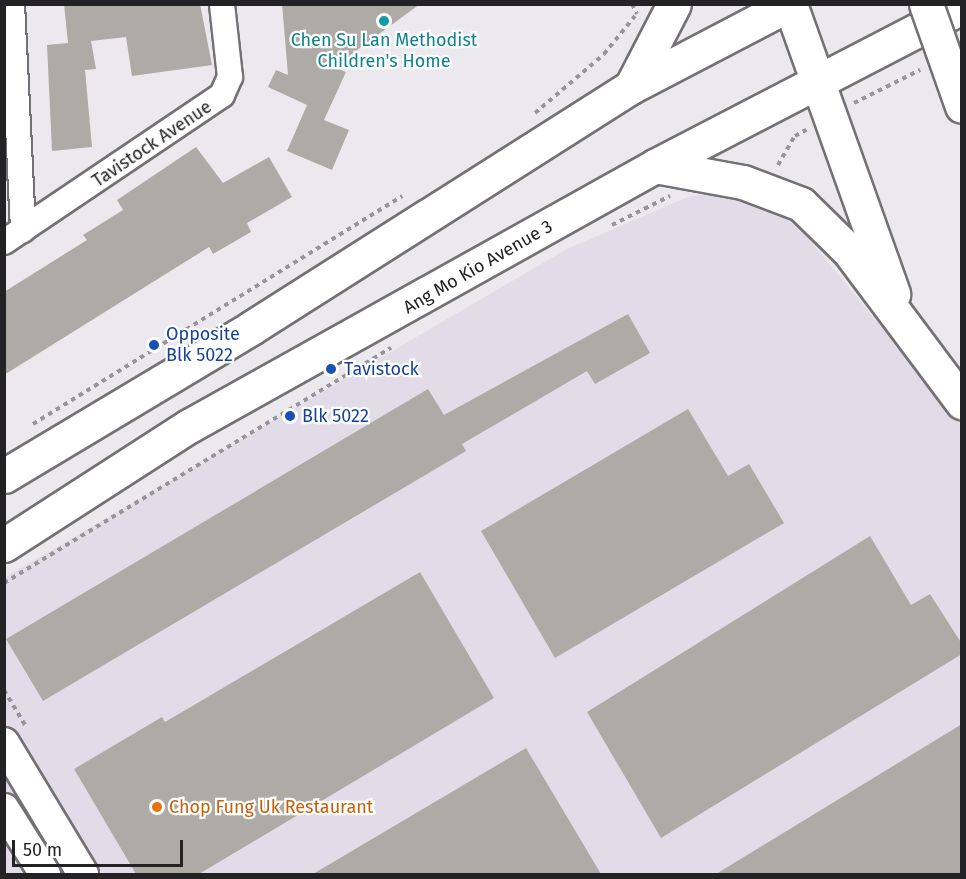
<!DOCTYPE html>
<style>
body{margin:0}
#map{position:relative;width:966px;height:879px;overflow:hidden;background:#ebe9ed;font-family:"Fira Sans",sans-serif}
div>[style]{position:absolute}
.built>*{inset:0;background:#e1dce7}
.building>*{inset:0;background:#aeaba7}
.path>*{height:4px;margin-top:-2px;transform-origin:0;background:repeating-linear-gradient(90deg,#979598 0 4.5px,transparent 0 9px)}
.roads{filter:drop-shadow(2px 0 #737174) drop-shadow(-2px 0 #737174) drop-shadow(0 2px #737174) drop-shadow(0 -2px #737174)}
.minor>*{height:24px;margin:-12px;padding:0 12px;transform-origin:12px;border-radius:12px;background:#fff}
.tertiary>*{height:30px;margin:-15px;padding:0 15px;transform-origin:15px;border-radius:15px;background:#fff}
.trunk>*{height:33px;margin:-16.5px;padding:0 16.5px;transform-origin:16.5px;border-radius:16.5px;background:#fff}
.motorway>*{height:33px;margin:-16.5px;padding:0 16.5px;transform-origin:16.5px;border-radius:16.5px;background:#fff}
.bridges{filter:drop-shadow(2px 0 #737174) drop-shadow(-2px 0 #737174) drop-shadow(0 2px #737174) drop-shadow(0 -2px #737174)}
.motorway-bridge>*{height:33px;margin:-16.5px;padding:0 16.5px;transform-origin:16.5px;border-radius:16.5px;background:#fff}
.dots>*{width:16px;height:16px;translate:-50% -50%;box-sizing:border-box;border:3px solid #fff;border-radius:50%}
span{translate:-50% -50%;white-space:nowrap;text-align:center;line-height:1.15;-webkit-text-stroke:4.5px #fff;paint-order:stroke}
.culture-label{font-size:18px;color:#0d838f}
.street-label{font-size:18px;color:#232224}
.transit-label{font-size:18px;color:#164399}
.left{translate:0 -50%;text-align:left}
.food-label{font-size:18px;color:#c56008}
.frame{position:absolute;inset:0;border:6px solid #232224;pointer-events:none}
.scale{position:absolute;left:12px;top:840px;width:171px;height:27px;box-sizing:border-box;border:3px solid #232224;border-top:0;padding-left:8px;font-size:18px;line-height:21px;white-space:nowrap;color:#232224;-webkit-text-stroke:4px #fff;paint-order:stroke}
</style>
<div id="map">
<div class="built">
<div style="clip-path:polygon(736px 190px,798px 226px,961px 423px,961px 874px,5px 874px,4px 578px,567px 249px,688px 197px)"></div>
</div>
<div class="building">
<div style="clip-path:polygon(64px 4px,200px 4px,212px 65px,132px 76px,126px 37px,91px 41px,96px 69px,85px 70px,92px 147px,52px 151px,47px 45px,68px 43px)"></div>
<div style="clip-path:polygon(282px 4px,420px 4px,334px 67px,346px 72px,324px 120px,349px 130px,332px 170px,287px 151px,307px 105px,268px 87px,276px 70px,288px 75px)"></div>
<div style="clip-path:polygon(196px 147px,223px 183px,269px 157px,292px 197px,247px 223px,251px 232px,213px 254px,209px 247px,4px 375px,4px 292px,87px 240px,83px 235px,123px 210px,117px 200px)"></div>
<div style="clip-path:polygon(628px 314px,650px 353px,595px 384px,587px 371px,462px 444px,466px 451px,43px 701px,6px 639px,428px 389px,444px 415px)"></div>
<div style="clip-path:polygon(688px 409px,728px 476px,749px 464px,784px 523px,555px 658px,481px 531px)"></div>
<div style="clip-path:polygon(870px 536px,911px 605px,930px 594px,962px 644px,962px 654px,661px 838px,587px 712px)"></div>
<div style="clip-path:polygon(420px 572px,494px 698px,199px 874px,136px 874px,74px 769px,162px 717px,165px 722px)"></div>
<div style="clip-path:polygon(962px 724px,962px 874px,716px 874px)"></div>
<div style="clip-path:polygon(526px 748px,601px 874px,313px 874px)"></div>
</div>
<div class="path">
<div style="left:632px;top:4px;width:11px;rotate:63deg"></div>
<div style="left:854px;top:103px;width:74px;rotate:-26.6deg"></div>
<div style="left:535px;top:113px;width:91px;rotate:-40.5deg"></div>
<div style="left:604px;top:54px;width:49px;rotate:-50.8deg"></div>
<div style="left:778px;top:165px;width:34px;rotate:-60deg"></div>
<div style="left:795px;top:136px;width:13px;rotate:-29deg"></div>
<div style="left:612px;top:225px;width:65px;rotate:-26.6deg"></div>
<div style="left:33px;top:424px;width:434px;rotate:-31.7deg"></div>
<div style="left:4px;top:583px;width:453px;rotate:-31.3deg"></div>
<div style="left:4px;top:690px;width:41px;rotate:59deg"></div>
</div>
<div class="roads">
<div class="minor">
<div style="left:12px;top:4px;width:226px;rotate:87.2deg"></div>
<div style="left:4px;top:242px;width:263px;rotate:-34deg"></div>
<div style="left:222px;top:95px;width:20px;rotate:-66deg"></div>
<div style="left:230px;top:77px;width:73px;rotate:-96.3deg"></div>
</div>
<div class="tertiary">
<div style="left:4px;top:743px;width:153px;rotate:58.9deg"></div>
<div style="left:4px;top:809px;width:77px;rotate:57.8deg"></div>
</div>
<div class="trunk">
<div style="left:4px;top:476px;width:288px;rotate:-30.9deg"></div>
<div style="left:251px;top:328px;width:450px;rotate:-32.4deg"></div>
<div style="left:631px;top:87px;width:179px;rotate:-27.6deg"></div>
<div style="left:4px;top:545px;width:220px;rotate:-32.8deg"></div>
<div style="left:189px;top:426px;width:534px;rotate:-29.16deg"></div>
<div style="left:655px;top:166px;width:346px;rotate:-27.4deg"></div>
</div>
<div class="motorway">
<div style="left:790px;top:4px;width:308px;rotate:70.4deg"></div>
<div style="left:631px;top:87px;width:93px;rotate:-62.6deg"></div>
<div style="left:655px;top:166px;width:89px;rotate:10.3deg"></div>
<div style="left:743px;top:182px;width:62px;rotate:20.8deg"></div>
<div style="left:801px;top:204px;width:67px;rotate:44.4deg"></div>
<div style="left:849px;top:251px;width:189px;rotate:53.2deg"></div>
</div>
</div>
<div class="bridges">
<div class="motorway-bridge">
<div style="left:926px;top:4px;width:108px;rotate:70.6deg"></div>
</div>
</div>
<div class="dots">
<div style="left:384px;top:21px;background:#0f9aa8"></div>
<div style="left:154px;top:345px;background:#1a4fb4"></div>
<div style="left:331px;top:369px;background:#1a4fb4"></div>
<div style="left:290px;top:416px;background:#1a4fb4"></div>
<div style="left:157px;top:807px;background:#e8710a"></div>
</div>
<div class="culture-label">
<span style="left:384px;top:51px">Chen Su Lan Methodist<br>Children's Home</span>
</div>
<div class="street-label">
<span style="left:152px;top:144px;rotate:-34deg">Tavistock Avenue</span>
<span style="left:478px;top:267px;rotate:-30deg">Ang Mo Kio Avenue 3</span>
</div>
<div class="transit-label">
<span class="left" style="left:166px;top:345px">Opposite<br>Blk 5022</span>
<span class="left" style="left:344px;top:369px">Tavistock</span>
<span class="left" style="left:302px;top:416px">Blk 5022</span>
</div>
<div class="food-label">
<span class="left" style="left:169px;top:807px">Chop Fung Uk Restaurant</span>
</div>
<div class="frame"></div>
<div class="scale">50 m</div>
</div>
